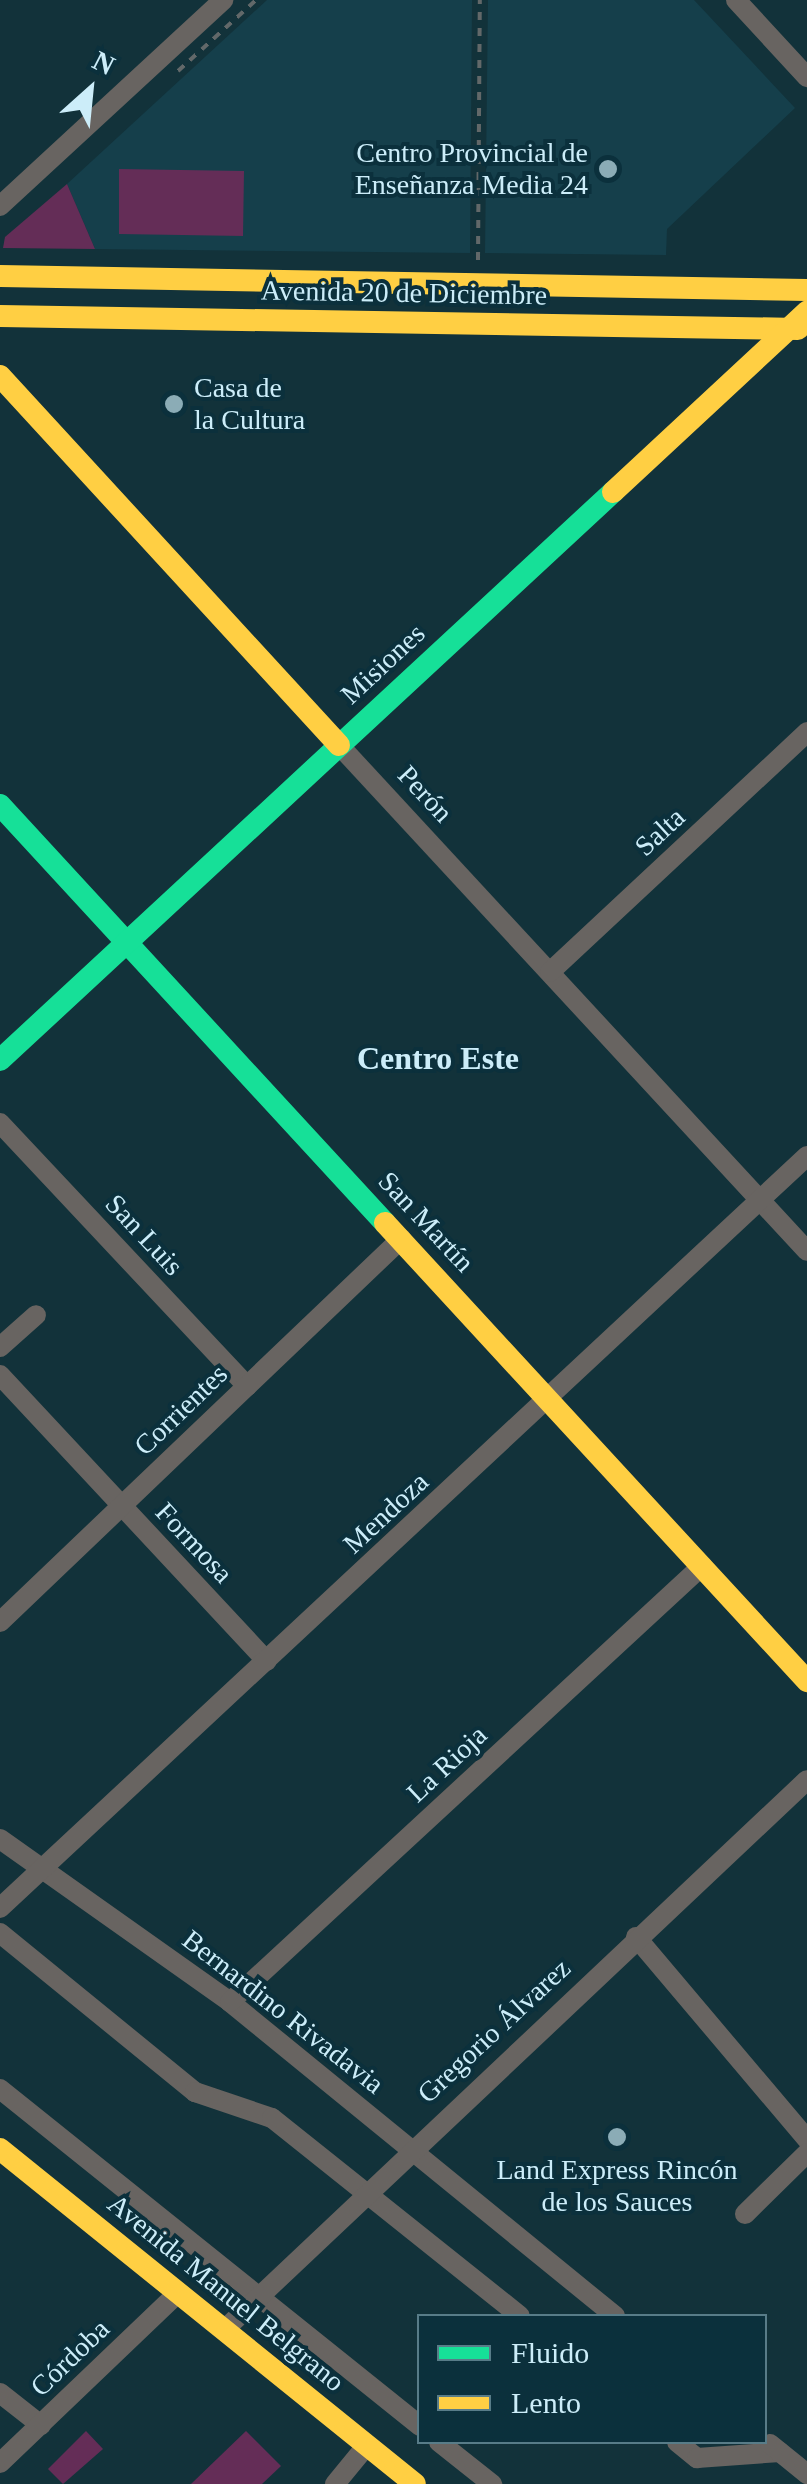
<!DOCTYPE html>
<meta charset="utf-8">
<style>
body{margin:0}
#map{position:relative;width:807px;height:2484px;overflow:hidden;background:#12323a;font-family:Georgia,serif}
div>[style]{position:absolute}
.built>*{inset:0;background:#153f4b}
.green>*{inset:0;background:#642d57}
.path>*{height:4px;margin-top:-2px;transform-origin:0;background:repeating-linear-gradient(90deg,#626869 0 8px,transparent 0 16px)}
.street>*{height:20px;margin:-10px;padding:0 10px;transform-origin:10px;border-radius:10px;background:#686461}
.fast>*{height:22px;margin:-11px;padding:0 11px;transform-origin:11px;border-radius:11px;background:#16e098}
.slow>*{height:22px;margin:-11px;padding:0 11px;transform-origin:11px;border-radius:11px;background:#ffcf43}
.dots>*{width:28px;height:28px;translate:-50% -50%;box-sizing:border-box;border:5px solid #0b303c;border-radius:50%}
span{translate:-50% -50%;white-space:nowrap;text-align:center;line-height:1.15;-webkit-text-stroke:8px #0b303c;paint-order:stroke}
.poi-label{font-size:28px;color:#ccedf9}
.right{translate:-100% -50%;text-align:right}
.left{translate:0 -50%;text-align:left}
.street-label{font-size:28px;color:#ccedf9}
.quarter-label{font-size:32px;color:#ccedf9;font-weight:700}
.legend{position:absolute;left:417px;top:2314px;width:350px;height:130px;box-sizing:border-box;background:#0b303c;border:2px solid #587c88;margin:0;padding:12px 18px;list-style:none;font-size:30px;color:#ccedf9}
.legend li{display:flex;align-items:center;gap:20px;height:50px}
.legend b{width:50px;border:2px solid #587c88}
.north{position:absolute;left:40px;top:40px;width:100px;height:100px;-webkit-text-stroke:8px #0b303c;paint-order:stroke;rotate:27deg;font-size:28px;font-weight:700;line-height:40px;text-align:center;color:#ccedf9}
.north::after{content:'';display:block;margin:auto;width:35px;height:45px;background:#ccedf9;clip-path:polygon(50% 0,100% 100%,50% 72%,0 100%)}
</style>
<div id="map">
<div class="built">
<div style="clip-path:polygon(267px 0,472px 0,470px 253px,95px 249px,67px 184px)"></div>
<div style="clip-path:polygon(488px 0,694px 0,795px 108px,667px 229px,666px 255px,485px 253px)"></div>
</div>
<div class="green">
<div style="clip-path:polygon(119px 169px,244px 171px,243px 236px,119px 234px)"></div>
<div style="clip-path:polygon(67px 184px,95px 249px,3px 248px,5px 237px)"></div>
<div style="clip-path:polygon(86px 2431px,103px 2449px,63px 2484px,48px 2469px)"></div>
<div style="clip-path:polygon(246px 2431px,281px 2466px,262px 2484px,191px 2484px)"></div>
</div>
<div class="path">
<div style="left:178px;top:71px;width:105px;rotate:-42.3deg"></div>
<div style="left:478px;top:260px;width:260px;rotate:-89.6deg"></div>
</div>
<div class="street">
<div style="left:736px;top:0;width:105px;rotate:47.3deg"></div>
<div style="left:0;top:206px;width:304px;rotate:-42.7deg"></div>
<div style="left:339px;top:745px;width:689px;rotate:47.23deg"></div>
<div style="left:550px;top:972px;width:352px;rotate:-43deg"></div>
<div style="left:0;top:1123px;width:361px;rotate:46.8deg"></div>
<div style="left:0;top:1347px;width:48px;rotate:-41.6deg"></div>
<div style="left:0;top:1375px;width:391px;rotate:47deg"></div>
<div style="left:0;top:1622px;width:555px;rotate:-43.68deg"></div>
<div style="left:0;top:1839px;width:282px;rotate:35.3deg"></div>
<div style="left:230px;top:2002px;width:497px;rotate:39.2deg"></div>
<div style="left:0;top:1908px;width:1103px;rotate:-42.98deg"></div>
<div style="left:0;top:1933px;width:252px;rotate:39.2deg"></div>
<div style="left:195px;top:2092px;width:81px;rotate:18.7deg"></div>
<div style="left:272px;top:2118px;width:317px;rotate:38.6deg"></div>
<div style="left:636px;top:1937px;width:265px;rotate:49.8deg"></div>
<div style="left:230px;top:2002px;width:643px;rotate:-42.73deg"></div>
<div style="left:0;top:2089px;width:538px;rotate:38.74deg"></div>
<div style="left:745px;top:2214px;width:87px;rotate:-44.5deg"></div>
<div style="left:224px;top:2330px;width:801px;rotate:-43.33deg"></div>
<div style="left:0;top:2393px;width:52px;rotate:38deg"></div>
<div style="left:439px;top:2442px;width:68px;rotate:38.4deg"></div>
<div style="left:677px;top:2442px;width:26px;rotate:39deg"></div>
<div style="left:697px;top:2458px;width:83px;rotate:-4.1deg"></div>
<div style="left:770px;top:2444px;width:48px;rotate:39deg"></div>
<div style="left:0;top:2463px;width:246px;rotate:-43.7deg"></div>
<div style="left:335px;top:2484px;width:50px;rotate:-50.6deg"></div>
</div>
<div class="fast">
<div style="left:0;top:805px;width:568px;rotate:47.35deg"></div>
<div style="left:0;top:1060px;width:836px;rotate:-42.82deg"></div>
</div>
<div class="slow">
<div style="left:0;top:276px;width:807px;rotate:0.99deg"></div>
<div style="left:0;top:316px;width:798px;rotate:0.93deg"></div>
<div style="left:0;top:376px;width:501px;rotate:47.43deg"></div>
<div style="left:613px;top:492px;width:265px;rotate:-42.9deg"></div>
<div style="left:385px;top:1223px;width:623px;rotate:47.34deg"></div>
<div style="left:0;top:2149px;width:533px;rotate:38.91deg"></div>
</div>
<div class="dots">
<div style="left:608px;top:169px;background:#8bacb6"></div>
<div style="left:174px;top:404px;background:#8bacb6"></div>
<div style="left:617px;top:2137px;background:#8bacb6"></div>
</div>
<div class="poi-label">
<span class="right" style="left:588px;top:169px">Centro Provincial de<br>Enseñanza Media 24</span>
<span class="left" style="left:194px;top:404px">Casa de<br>la Cultura</span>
<span style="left:617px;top:2186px">Land Express Rincón<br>de los Sauces</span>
</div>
<div class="street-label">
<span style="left:404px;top:293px;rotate:1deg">Avenida 20 de Diciembre</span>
<span style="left:383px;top:664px;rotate:-43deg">Misiones</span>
<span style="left:425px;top:794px;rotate:47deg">Perón</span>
<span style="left:660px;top:832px;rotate:-43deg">Salta</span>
<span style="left:426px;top:1222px;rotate:47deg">San Martín</span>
<span style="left:144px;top:1235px;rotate:47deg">San Luis</span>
<span style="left:181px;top:1410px;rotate:-44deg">Corrientes</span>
<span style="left:386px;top:1513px;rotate:-43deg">Mendoza</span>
<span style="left:194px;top:1543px;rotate:47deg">Formosa</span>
<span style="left:447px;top:1764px;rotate:-43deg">La Rioja</span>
<span style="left:283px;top:2012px;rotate:38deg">Bernardino Rivadavia</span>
<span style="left:494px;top:2031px;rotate:-43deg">Gregorio Álvarez</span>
<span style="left:226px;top:2293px;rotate:39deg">Avenida Manuel Belgrano</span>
<span style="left:70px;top:2358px;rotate:-44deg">Córdoba</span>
</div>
<div class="quarter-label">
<span style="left:438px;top:1058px">Centro Este</span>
</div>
<ul class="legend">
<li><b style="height:12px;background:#16e098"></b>Fluido</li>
<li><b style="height:12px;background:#ffcf43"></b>Lento</li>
</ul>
<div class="north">N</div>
</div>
